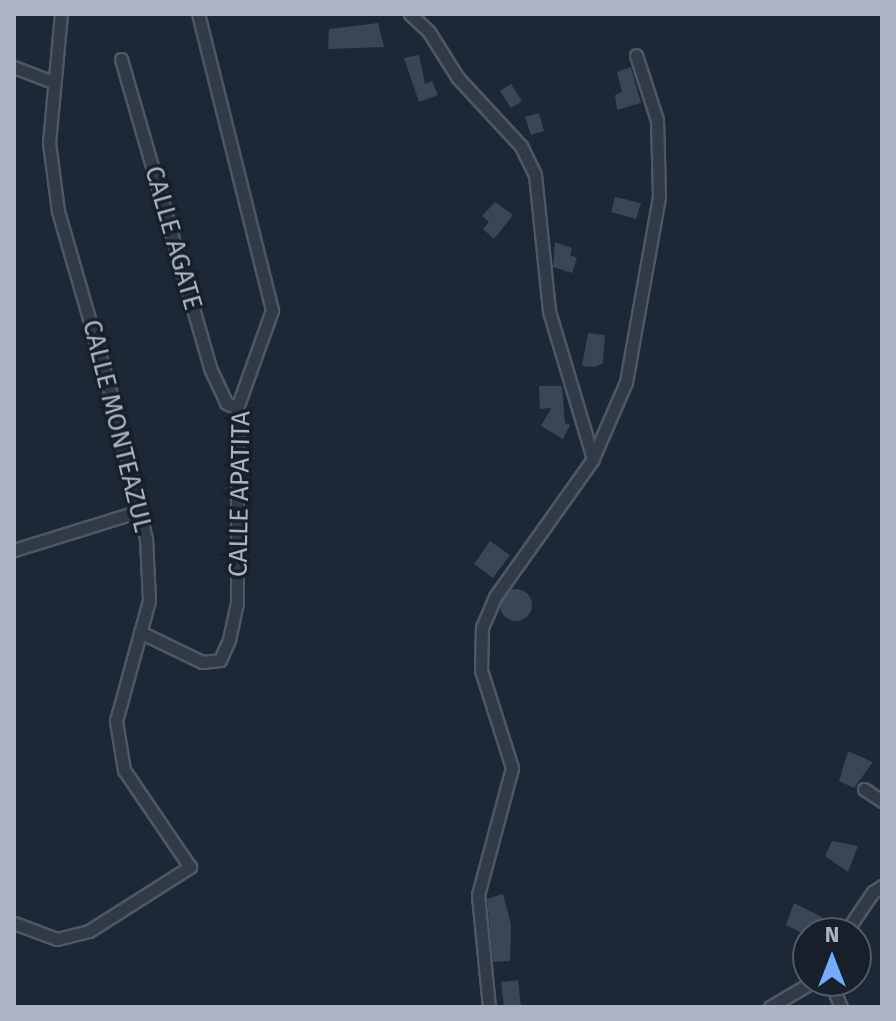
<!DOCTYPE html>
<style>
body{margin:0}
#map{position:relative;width:896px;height:1021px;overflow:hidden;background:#1d2836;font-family:"Fira Sans",sans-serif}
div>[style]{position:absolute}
.building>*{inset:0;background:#394657}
.round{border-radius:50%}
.roads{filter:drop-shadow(2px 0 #4e5765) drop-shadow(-2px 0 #4e5765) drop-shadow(0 2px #4e5765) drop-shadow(0 -2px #4e5765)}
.street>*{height:11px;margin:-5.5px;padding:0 5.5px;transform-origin:5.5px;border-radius:5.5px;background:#313a47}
span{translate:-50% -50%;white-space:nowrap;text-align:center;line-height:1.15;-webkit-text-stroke:7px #171f2b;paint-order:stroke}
.street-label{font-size:26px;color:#aab4c4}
.frame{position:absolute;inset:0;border:16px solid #aab4c4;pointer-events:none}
.north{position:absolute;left:792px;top:917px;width:80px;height:80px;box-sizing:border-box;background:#171f2b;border:2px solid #525b68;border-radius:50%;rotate:0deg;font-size:22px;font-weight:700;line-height:32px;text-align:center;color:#aab4c4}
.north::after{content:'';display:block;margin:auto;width:28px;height:36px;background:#75abff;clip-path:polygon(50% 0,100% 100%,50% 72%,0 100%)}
</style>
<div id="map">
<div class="building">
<div style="clip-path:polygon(378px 23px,384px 47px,328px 49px,329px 29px)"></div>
<div style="clip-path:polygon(419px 55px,425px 84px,432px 81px,438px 95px,419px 102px,404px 58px)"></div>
<div style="clip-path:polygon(631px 67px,641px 103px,617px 110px,615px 95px,622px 92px,617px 72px)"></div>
<div style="clip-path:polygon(511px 84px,522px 101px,511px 108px,500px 91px)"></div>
<div style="clip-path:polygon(539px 113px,544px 131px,531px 135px,525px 117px)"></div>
<div style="clip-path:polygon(615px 197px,641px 203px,636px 219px,611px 212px)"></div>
<div style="clip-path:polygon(495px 202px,513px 215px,494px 239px,483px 229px,489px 222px,482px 216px)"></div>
<div style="clip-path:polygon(555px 242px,572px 248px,570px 255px,577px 258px,572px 273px,553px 267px)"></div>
<div style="clip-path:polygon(588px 333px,605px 335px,603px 363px,595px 367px,582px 366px)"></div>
<div style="clip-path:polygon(539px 386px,562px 386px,565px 423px,570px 425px,563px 439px,541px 426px,551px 408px,540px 409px)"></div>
<div style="clip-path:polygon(490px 541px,510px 555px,493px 578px,474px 564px)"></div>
<div class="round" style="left:500px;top:589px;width:32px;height:32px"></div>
<div style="clip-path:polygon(848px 751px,873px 762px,854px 788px,839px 781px)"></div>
<div style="clip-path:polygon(832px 841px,858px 846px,848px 872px,825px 856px)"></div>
<div style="clip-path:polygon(503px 894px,511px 924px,510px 961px,493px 962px,487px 899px)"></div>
<div style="clip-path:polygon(794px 903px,822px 917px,816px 925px,832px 933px,802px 933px,786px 925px)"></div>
<div style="clip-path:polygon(518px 980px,521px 1007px,504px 1007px,501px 982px)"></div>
</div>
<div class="roads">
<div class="street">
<div style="left:410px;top:14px;width:26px;rotate:43deg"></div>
<div style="left:429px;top:32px;width:54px;rotate:57.8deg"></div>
<div style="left:458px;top:78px;width:93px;rotate:47.2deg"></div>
<div style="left:521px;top:146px;width:32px;rotate:64deg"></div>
<div style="left:535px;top:175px;width:137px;rotate:84.1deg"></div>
<div style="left:549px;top:311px;width:154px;rotate:73.4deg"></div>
<div style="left:593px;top:459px;width:169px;rotate:125.4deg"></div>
<div style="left:495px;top:597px;width:33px;rotate:113deg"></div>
<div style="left:482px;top:627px;width:43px;rotate:91.3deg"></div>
<div style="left:481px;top:670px;width:103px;rotate:72.4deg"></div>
<div style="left:512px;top:768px;width:131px;rotate:105deg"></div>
<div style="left:478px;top:895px;width:113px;rotate:84.4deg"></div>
<div style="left:121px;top:59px;width:322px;rotate:73.9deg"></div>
<div style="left:210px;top:368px;width:38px;rotate:65deg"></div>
<div style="left:226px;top:403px;width:12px;rotate:24deg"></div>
<div style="left:14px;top:67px;width:40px;rotate:21deg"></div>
<div style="left:593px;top:458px;width:83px;rotate:-66.5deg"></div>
<div style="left:626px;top:382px;width:189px;rotate:-79.9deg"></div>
<div style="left:659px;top:196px;width:76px;rotate:-91.5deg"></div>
<div style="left:657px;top:120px;width:68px;rotate:-107.9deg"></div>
<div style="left:14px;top:550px;width:132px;rotate:-17.2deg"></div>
<div style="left:140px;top:632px;width:69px;rotate:25.8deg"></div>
<div style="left:202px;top:662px;width:18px;rotate:-6deg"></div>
<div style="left:220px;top:660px;width:22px;rotate:-66deg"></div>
<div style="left:229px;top:640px;width:38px;rotate:-78deg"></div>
<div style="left:237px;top:603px;width:195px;rotate:-90deg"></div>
<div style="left:237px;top:408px;width:104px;rotate:-70.3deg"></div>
<div style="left:272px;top:310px;width:305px;rotate:-104deg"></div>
<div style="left:864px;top:789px;width:22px;rotate:34deg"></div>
<div style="left:14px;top:923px;width:46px;rotate:20.4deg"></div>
<div style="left:57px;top:939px;width:33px;rotate:-14deg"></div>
<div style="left:89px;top:931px;width:120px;rotate:-32.4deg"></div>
<div style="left:190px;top:867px;width:117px;rotate:-124.2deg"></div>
<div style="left:124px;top:770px;width:50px;rotate:-99.3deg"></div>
<div style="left:116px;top:721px;width:125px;rotate:-74.7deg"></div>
<div style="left:149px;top:600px;width:61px;rotate:-92.8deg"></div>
<div style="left:146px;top:539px;width:138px;rotate:-103.4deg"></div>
<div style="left:114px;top:405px;width:202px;rotate:-106.1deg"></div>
<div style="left:58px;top:211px;width:69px;rotate:-97.5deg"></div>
<div style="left:49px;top:143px;width:130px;rotate:-84.7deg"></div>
<div style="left:845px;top:933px;width:50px;rotate:-55.7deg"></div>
<div style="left:873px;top:892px;width:11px;rotate:-34deg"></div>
<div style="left:830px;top:981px;width:28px;rotate:67deg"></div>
<div style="left:770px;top:1007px;width:51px;rotate:-30.6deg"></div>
</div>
</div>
<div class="street-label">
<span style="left:173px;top:238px;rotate:74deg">CALLE AGATE</span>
<span style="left:117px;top:426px;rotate:76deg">CALLE MONTEAZUL</span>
<span style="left:240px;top:494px;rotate:-89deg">CALLE APATITA</span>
</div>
<div class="frame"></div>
<div class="north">N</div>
</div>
